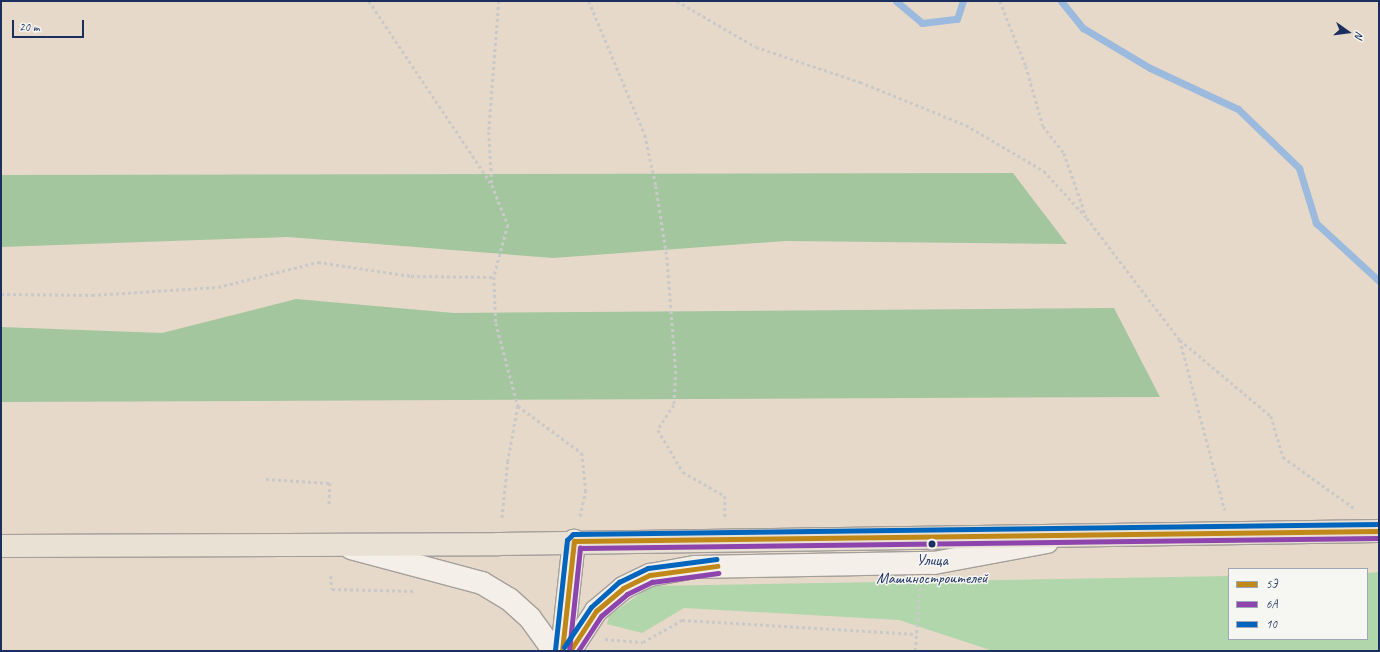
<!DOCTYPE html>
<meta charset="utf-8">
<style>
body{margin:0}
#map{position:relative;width:1380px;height:652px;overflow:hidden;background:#e6d9ca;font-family:Caveat,sans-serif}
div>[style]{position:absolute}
.green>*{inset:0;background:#b2d6ab}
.forest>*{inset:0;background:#a3c69f}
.stream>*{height:7px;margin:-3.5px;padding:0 3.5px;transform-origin:3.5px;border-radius:3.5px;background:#9bbade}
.path>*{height:2.5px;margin-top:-1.25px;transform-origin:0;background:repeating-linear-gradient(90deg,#cac9c9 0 3px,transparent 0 6px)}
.roads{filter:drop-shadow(1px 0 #a59f9c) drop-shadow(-1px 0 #a59f9c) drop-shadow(0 1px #a59f9c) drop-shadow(0 -1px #a59f9c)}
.secondary>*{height:22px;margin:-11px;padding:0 11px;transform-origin:11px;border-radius:11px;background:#f4f0e9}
.highway>*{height:22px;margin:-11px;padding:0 11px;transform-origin:11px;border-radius:11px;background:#eae1d5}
.bus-1>*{height:5px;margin:-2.5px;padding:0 2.5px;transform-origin:2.5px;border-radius:2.5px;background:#c08818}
.bus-2>*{height:5px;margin:-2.5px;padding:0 2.5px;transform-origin:2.5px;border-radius:2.5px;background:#8e44ad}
.bus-3>*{height:5px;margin:-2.5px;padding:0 2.5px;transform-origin:2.5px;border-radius:2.5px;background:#0065bd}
.dots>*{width:11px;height:11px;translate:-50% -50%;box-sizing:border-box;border:2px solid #f6f6f2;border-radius:50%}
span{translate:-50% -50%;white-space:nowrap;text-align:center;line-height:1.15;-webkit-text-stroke:3px #f6f6f2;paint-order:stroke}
.bus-label{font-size:16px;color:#1b2f5e}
.frame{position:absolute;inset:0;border:2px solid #1b2f5e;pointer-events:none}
.legend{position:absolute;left:1228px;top:568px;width:140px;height:72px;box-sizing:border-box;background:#f6f6f2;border:1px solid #9ea6b7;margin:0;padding:5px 7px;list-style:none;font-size:12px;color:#1b2f5e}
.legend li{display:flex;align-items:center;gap:8px;height:20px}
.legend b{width:20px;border:1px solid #9ea6b7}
.north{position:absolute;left:1328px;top:12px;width:40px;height:40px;-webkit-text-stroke:3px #f6f6f2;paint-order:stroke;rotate:104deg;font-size:11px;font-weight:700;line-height:16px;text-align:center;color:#1b2f5e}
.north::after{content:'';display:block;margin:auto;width:14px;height:18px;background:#1b2f5e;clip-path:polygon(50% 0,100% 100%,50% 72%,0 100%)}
.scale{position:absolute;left:12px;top:20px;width:72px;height:18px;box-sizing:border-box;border:2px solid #1b2f5e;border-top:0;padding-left:5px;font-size:12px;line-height:14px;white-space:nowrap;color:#1b2f5e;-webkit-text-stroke:3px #f6f6f2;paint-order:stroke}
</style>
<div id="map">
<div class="green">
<div style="clip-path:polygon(1379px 572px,1379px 651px,993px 651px,899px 620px,684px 608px,642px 633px,607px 624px,609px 616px,651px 586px,1229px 576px,1229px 639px,1367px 639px,1367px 573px)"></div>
</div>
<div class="forest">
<div style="clip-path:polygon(1013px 173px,1067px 244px,786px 241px,553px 258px,288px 237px,1px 247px,1px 175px)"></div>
<div style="clip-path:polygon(296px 299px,454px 313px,1114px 308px,1160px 397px,1px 402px,1px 327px,162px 333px)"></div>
</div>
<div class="stream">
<div style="left:896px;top:1px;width:34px;rotate:40deg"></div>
<div style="left:922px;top:23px;width:35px;rotate:-7deg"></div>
<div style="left:957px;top:19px;width:19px;rotate:-72deg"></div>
<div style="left:1061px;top:1px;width:35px;rotate:51deg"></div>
<div style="left:1083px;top:28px;width:78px;rotate:30.8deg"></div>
<div style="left:1150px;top:68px;width:97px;rotate:25deg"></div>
<div style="left:1238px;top:109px;width:85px;rotate:44deg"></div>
<div style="left:1299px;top:168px;width:58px;rotate:72.8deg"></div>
<div style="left:1316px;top:223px;width:86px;rotate:42.6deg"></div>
</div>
<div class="path">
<div style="left:369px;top:1px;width:221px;rotate:56.2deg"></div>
<div style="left:499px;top:1px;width:131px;rotate:94.4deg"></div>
<div style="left:489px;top:132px;width:53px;rotate:86.8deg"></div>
<div style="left:492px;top:185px;width:43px;rotate:68.2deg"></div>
<div style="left:508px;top:225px;width:54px;rotate:105.1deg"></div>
<div style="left:494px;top:277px;width:46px;rotate:87.5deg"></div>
<div style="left:496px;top:323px;width:86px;rotate:75.2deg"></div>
<div style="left:518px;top:406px;width:56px;rotate:100.3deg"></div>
<div style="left:508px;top:461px;width:59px;rotate:95.8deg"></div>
<div style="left:589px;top:1px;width:145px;rotate:67.3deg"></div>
<div style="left:645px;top:135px;width:52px;rotate:77.8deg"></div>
<div style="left:656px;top:186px;width:72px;rotate:81.2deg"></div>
<div style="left:667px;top:257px;width:114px;rotate:85.5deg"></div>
<div style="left:676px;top:371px;width:34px;rotate:93deg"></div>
<div style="left:674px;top:405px;width:30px;rotate:123deg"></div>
<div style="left:658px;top:430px;width:49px;rotate:59.2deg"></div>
<div style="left:683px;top:472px;width:48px;rotate:29.7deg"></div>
<div style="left:725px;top:496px;width:22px;rotate:90deg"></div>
<div style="left:677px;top:1px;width:91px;rotate:30.2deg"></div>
<div style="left:756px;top:47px;width:110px;rotate:18.6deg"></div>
<div style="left:860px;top:82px;width:114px;rotate:22.1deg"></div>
<div style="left:966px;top:125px;width:91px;rotate:30.5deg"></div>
<div style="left:1044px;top:171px;width:64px;rotate:47.5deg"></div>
<div style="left:1087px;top:218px;width:153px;rotate:52.7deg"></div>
<div style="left:1180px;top:340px;width:176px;rotate:75.2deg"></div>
<div style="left:1000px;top:1px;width:70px;rotate:68.2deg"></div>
<div style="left:1026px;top:66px;width:62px;rotate:74.2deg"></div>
<div style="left:1043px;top:126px;width:34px;rotate:52deg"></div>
<div style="left:1064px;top:153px;width:67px;rotate:70.8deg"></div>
<div style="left:1px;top:294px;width:91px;rotate:0.6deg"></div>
<div style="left:92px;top:295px;width:126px;rotate:-3.6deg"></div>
<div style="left:218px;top:287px;width:103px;rotate:-14deg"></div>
<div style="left:318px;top:262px;width:94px;rotate:8.6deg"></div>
<div style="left:411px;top:276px;width:83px;rotate:0.7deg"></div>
<div style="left:1180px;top:340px;width:119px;rotate:39.9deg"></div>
<div style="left:1271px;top:416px;width:43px;rotate:73.7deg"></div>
<div style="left:1283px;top:457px;width:87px;rotate:35.7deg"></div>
<div style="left:518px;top:406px;width:79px;rotate:36.3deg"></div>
<div style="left:582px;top:453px;width:37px;rotate:84deg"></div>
<div style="left:586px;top:490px;width:29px;rotate:102deg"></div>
<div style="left:266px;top:479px;width:64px;rotate:3.6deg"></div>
<div style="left:330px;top:483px;width:23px;rotate:92deg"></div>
<div style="left:331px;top:576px;width:13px;rotate:86deg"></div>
<div style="left:332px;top:589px;width:84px;rotate:1.4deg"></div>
<div style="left:605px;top:639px;width:38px;rotate:5deg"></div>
<div style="left:643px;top:642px;width:45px;rotate:-29.4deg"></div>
<div style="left:682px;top:620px;width:235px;rotate:3.4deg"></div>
<div style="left:915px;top:651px;width:65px;rotate:-85.6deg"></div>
</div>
<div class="roads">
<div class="secondary">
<div style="left:351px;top:548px;width:136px;rotate:15deg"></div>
<div style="left:482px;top:583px;width:31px;rotate:31deg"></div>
<div style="left:509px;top:599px;width:28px;rotate:42deg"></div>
<div style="left:530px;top:618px;width:41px;rotate:54deg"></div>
<div style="left:562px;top:651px;width:111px;rotate:-83.8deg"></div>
<div style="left:570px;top:651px;width:48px;rotate:-57deg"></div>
<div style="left:596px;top:611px;width:35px;rotate:-40deg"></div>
<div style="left:623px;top:588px;width:30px;rotate:-26deg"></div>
<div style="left:650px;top:575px;width:46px;rotate:-10.1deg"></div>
<div style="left:695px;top:567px;width:239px;rotate:-1deg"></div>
<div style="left:934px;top:563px;width:115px;rotate:-10.5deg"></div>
</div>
<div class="highway">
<div style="left:1px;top:546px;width:497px;rotate:-0.2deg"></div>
<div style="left:498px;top:544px;width:881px;rotate:-0.85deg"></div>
</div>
</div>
<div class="bus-1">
<div style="left:562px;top:651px;width:111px;rotate:-83.8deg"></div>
<div style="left:574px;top:541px;width:805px;rotate:-0.71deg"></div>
<div style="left:570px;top:651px;width:48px;rotate:-57deg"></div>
<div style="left:596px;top:611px;width:35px;rotate:-40deg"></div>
<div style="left:623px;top:588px;width:30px;rotate:-26deg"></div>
<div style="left:650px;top:575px;width:68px;rotate:-7.7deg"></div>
</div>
<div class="bus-2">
<div style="left:569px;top:651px;width:104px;rotate:-83.9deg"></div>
<div style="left:580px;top:548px;width:799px;rotate:-0.72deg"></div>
<div style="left:578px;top:651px;width:42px;rotate:-56.7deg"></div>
<div style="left:601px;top:616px;width:34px;rotate:-40deg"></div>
<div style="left:627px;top:594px;width:28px;rotate:-26deg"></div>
<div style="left:652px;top:582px;width:67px;rotate:-7.8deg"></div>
</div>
<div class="bus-3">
<div style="left:564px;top:647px;width:48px;rotate:-56deg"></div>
<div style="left:591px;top:607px;width:38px;rotate:-42deg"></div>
<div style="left:619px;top:582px;width:32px;rotate:-26deg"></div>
<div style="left:648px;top:568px;width:69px;rotate:-7.5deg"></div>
<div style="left:555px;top:650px;width:111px;rotate:-83.8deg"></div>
<div style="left:567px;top:540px;width:8px;rotate:-45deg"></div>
<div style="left:573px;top:534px;width:806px;rotate:-0.71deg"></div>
</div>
<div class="dots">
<div style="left:932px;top:544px;background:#1b2f5e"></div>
</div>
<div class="bus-label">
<span style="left:932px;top:569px">Улица<br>Машиностроителей</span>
</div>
<div class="frame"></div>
<ul class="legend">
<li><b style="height:5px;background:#c08818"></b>5Э</li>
<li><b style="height:5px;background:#8e44ad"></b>6А</li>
<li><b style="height:5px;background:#0065bd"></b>10</li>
</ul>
<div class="north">N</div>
<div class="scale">20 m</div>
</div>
